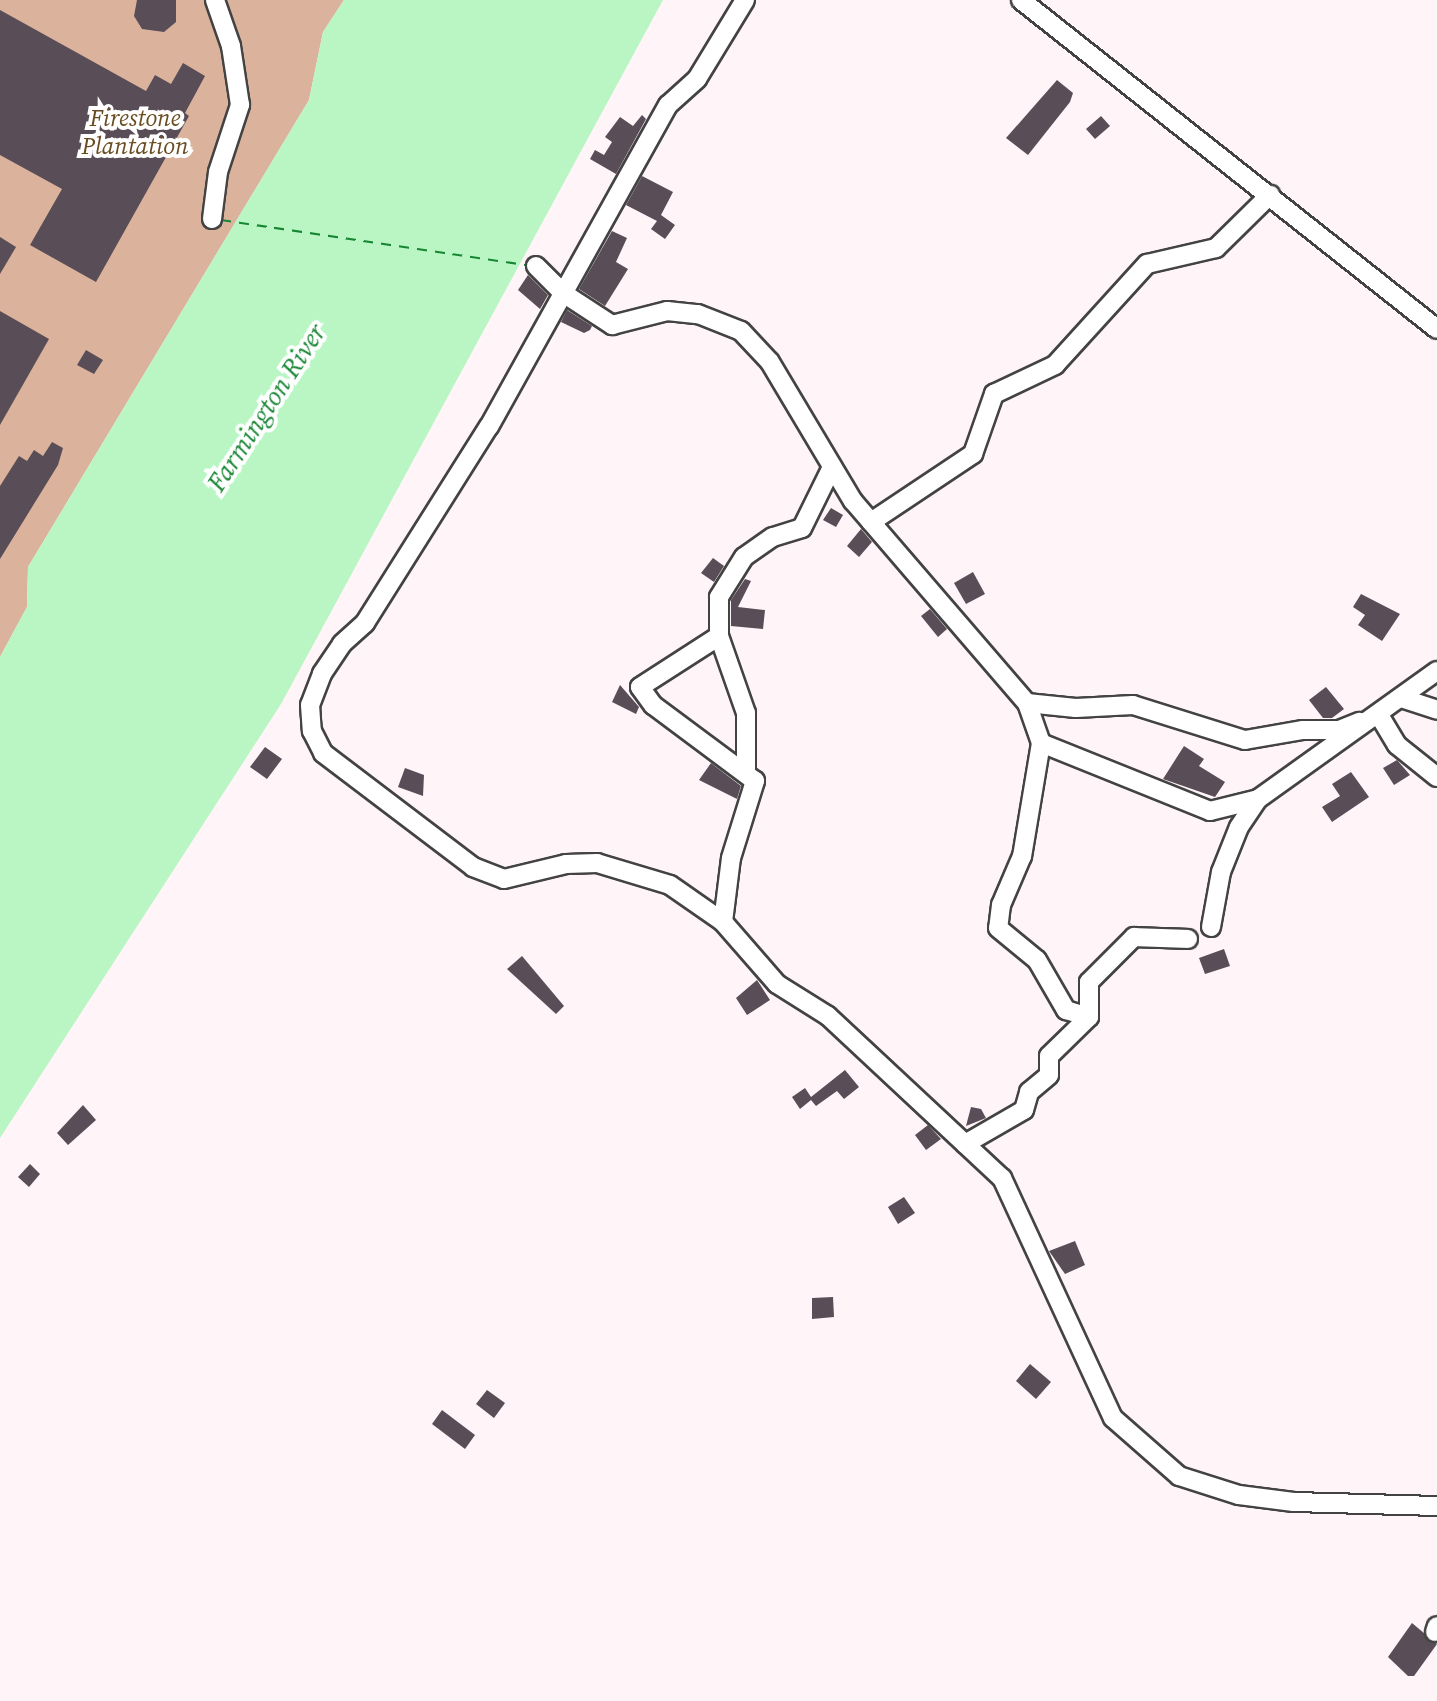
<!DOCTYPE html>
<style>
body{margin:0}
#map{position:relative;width:1437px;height:1701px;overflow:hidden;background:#fff4f8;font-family:"Source Serif 4",serif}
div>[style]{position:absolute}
.forest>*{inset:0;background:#dbb39c}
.water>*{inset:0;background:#b9f6c4}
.ferry>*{height:2px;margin-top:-1px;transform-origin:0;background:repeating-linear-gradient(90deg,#178633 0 10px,transparent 0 18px)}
.building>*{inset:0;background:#594d57}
.roads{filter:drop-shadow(2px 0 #434343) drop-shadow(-2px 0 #434343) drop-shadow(0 2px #434343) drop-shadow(0 -2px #434343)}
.street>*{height:18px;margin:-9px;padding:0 9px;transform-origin:9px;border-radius:9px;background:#fff}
span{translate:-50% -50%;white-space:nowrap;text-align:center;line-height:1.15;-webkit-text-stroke:8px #fff;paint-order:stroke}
.park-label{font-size:24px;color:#694c20;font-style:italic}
.water-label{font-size:26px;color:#178633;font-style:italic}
</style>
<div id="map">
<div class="forest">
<div style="clip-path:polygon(0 0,344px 0,323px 32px,309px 100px,28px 567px,27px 607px,0 657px)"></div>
</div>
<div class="water">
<div style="clip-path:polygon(344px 0,663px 0,281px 704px,0 1138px,0 657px,27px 607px,28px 567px,309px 100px,323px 32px)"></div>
</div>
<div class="ferry">
<div style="left:221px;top:220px;width:309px;rotate:8.4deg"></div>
</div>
<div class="building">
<div style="clip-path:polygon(137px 0,176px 0,176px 22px,164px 32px,142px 29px,134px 16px)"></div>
<div style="clip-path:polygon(0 10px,146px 91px,155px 75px,171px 84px,183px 63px,205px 76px,185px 113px,189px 116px,96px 282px,30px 245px,62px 189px,0 155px)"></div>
<div style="clip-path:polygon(1057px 80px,1073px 93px,1070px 102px,1028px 155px,1006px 138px)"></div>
<div style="clip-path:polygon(642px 115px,646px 119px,616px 174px,590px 159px,595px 150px,604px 155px,612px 142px,605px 137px,620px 117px,633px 126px)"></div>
<div style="clip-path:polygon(1101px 116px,1110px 126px,1095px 139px,1086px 129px)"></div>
<div style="clip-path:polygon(642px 176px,673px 192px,661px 215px,675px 225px,665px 239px,651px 229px,657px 221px,626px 205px)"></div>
<div style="clip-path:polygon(612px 231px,627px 238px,616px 262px,628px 269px,605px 306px,579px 289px)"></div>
<div style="clip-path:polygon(0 237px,16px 247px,0 274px)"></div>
<div style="clip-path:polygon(528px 275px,548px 295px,540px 309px,518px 290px)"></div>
<div style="clip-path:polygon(567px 310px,592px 326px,590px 330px,584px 333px,561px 322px)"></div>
<div style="clip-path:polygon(0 311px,49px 339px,0 425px)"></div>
<div style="clip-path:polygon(86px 350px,103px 360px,94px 374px,77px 365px)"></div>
<div style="clip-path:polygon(52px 442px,63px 448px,58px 465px,0 559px,0 486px,19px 456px,27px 461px,34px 450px,43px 456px)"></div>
<div style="clip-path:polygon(831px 508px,843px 515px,836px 527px,823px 520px)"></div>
<div style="clip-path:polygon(861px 529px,872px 542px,859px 557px,847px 546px)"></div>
<div style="clip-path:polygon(713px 558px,724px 566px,714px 582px,701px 573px)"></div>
<div style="clip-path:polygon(973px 572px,985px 594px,966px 604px,954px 583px)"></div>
<div style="clip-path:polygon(745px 579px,751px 581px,738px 607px,765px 610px,763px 629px,731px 626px,731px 600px)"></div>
<div style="clip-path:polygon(1361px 594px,1400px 614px,1382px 641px,1358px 625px,1365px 615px,1353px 607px)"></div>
<div style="clip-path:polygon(930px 609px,947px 629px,938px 637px,921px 616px)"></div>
<div style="clip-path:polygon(620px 685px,639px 707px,636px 714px,612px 702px)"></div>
<div style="clip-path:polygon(1326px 687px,1344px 709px,1332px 718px,1323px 718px,1309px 700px)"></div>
<div style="clip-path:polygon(1184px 746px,1204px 759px,1199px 766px,1225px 782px,1215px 797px,1163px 779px)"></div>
<div style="clip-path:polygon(265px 747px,282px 759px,267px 779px,250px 767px)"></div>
<div style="clip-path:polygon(1397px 760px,1410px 775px,1394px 785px,1383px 768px)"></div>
<div style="clip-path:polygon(711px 763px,741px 786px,737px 799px,699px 780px)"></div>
<div style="clip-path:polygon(405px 768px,424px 775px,423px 796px,398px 787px)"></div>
<div style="clip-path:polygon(1351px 772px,1369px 797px,1332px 822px,1322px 807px,1340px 796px,1332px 784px)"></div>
<div style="clip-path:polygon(1224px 949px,1230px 966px,1205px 974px,1199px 958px)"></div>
<div style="clip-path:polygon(522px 956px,564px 1006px,556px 1014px,507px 969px)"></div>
<div style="clip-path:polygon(757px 980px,770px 1000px,747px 1015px,736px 998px)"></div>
<div style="clip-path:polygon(845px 1070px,859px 1087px,844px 1099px,837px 1091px,816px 1106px,811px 1100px,800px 1109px,792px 1097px,805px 1088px,811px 1097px)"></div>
<div style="clip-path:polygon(83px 1105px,96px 1120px,68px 1145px,57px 1133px)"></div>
<div style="clip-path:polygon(971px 1107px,981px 1109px,986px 1118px,966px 1126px)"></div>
<div style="clip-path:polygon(928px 1125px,941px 1139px,926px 1150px,915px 1135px)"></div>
<div style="clip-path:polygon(30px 1164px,40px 1174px,29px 1187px,18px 1177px)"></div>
<div style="clip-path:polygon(904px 1197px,915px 1213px,898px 1224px,888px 1207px)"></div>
<div style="clip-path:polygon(1075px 1241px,1085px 1265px,1065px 1274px,1049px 1251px)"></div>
<div style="clip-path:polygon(833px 1297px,834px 1317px,812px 1319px,812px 1298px)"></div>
<div style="clip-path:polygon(1030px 1364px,1051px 1382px,1036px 1399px,1016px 1381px)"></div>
<div style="clip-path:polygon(487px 1390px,505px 1403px,494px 1418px,476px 1404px)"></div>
<div style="clip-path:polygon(442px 1410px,475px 1435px,465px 1449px,432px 1424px)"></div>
<div style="clip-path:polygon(1412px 1623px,1437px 1644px,1414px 1676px,1408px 1676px,1388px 1657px)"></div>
</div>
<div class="roads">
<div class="street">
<div style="left:745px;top:0;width:92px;rotate:121.3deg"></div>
<div style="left:697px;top:79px;width:39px;rotate:138deg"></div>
<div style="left:668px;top:105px;width:368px;rotate:119.1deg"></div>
<div style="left:489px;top:426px;width:233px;rotate:122.2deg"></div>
<div style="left:365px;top:623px;width:31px;rotate:138deg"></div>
<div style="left:342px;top:644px;width:36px;rotate:124deg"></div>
<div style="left:322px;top:674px;width:33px;rotate:111deg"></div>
<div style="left:310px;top:705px;width:26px;rotate:86deg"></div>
<div style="left:312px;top:731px;width:25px;rotate:63deg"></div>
<div style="left:323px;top:753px;width:188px;rotate:37.2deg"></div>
<div style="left:473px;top:867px;width:33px;rotate:21deg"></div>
<div style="left:504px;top:879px;width:64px;rotate:-13.6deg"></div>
<div style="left:566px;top:864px;width:31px;rotate:-2deg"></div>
<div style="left:597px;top:863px;width:76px;rotate:16.8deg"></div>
<div style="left:670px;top:885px;width:65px;rotate:34.9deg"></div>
<div style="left:723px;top:922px;width:82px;rotate:48.9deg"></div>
<div style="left:777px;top:984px;width:60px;rotate:32.1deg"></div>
<div style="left:828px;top:1016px;width:238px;rotate:43deg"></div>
<div style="left:1002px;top:1178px;width:264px;rotate:65.2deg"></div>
<div style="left:1113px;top:1418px;width:88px;rotate:41.3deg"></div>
<div style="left:1179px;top:1476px;width:63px;rotate:17.6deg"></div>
<div style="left:1239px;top:1495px;width:55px;rotate:7.3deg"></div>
<div style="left:1294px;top:1502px;width:143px;rotate:1.6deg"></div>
<div style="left:1021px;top:0;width:530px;rotate:38.34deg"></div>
<div style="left:212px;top:219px;width:47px;rotate:-82.7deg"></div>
<div style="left:218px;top:172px;width:71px;rotate:-71.8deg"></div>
<div style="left:240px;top:105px;width:60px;rotate:-98.7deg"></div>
<div style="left:231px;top:46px;width:49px;rotate:-109.2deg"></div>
<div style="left:536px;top:266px;width:38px;rotate:45deg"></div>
<div style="left:563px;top:293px;width:59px;rotate:33.1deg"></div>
<div style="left:612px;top:325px;width:57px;rotate:-14.3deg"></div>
<div style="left:667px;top:311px;width:31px;rotate:6deg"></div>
<div style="left:698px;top:314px;width:46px;rotate:21.6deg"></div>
<div style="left:741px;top:331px;width:42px;rotate:46.9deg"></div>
<div style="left:770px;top:362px;width:162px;rotate:59.2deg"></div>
<div style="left:853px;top:501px;width:267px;rotate:49.3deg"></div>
<div style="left:1027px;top:703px;width:42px;rotate:70.7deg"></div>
<div style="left:1041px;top:743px;width:182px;rotate:21.9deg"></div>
<div style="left:1210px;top:811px;width:49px;rotate:-14deg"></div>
<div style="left:871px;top:522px;width:123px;rotate:-33.7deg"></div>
<div style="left:973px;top:454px;width:64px;rotate:-70.7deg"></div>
<div style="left:994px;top:394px;width:68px;rotate:-25.4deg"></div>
<div style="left:1055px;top:365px;width:137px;rotate:-47.7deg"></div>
<div style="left:1147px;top:264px;width:71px;rotate:-13.1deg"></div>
<div style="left:1216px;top:248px;width:76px;rotate:-44.5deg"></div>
<div style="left:719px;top:636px;width:82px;rotate:70.7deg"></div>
<div style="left:746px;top:713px;width:61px;rotate:90deg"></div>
<div style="left:1401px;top:698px;width:38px;rotate:18deg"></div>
<div style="left:1027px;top:703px;width:49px;rotate:5.8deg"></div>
<div style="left:1076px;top:708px;width:57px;rotate:-3deg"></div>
<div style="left:1133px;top:705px;width:117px;rotate:17.4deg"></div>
<div style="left:1245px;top:740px;width:59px;rotate:-9.8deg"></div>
<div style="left:1303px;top:730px;width:36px"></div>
<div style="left:1339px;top:730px;width:22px;rotate:-22deg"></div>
<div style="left:1379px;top:715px;width:35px;rotate:59deg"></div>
<div style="left:1397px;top:745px;width:51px;rotate:38.7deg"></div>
<div style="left:1041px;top:743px;width:115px;rotate:99.5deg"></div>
<div style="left:1022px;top:856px;width:53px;rotate:113.2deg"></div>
<div style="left:1001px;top:905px;width:23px;rotate:97deg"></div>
<div style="left:998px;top:928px;width:50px;rotate:39.4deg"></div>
<div style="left:1037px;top:960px;width:58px;rotate:59.9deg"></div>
<div style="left:1066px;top:1010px;width:24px;rotate:17deg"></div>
<div style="left:723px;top:922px;width:64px;rotate:-82.9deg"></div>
<div style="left:731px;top:858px;width:81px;rotate:-72.7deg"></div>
<div style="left:755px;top:781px;width:127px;rotate:-143.3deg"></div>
<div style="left:653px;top:705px;width:22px;rotate:-126deg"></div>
<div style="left:640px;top:687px;width:94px;rotate:-32.8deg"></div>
<div style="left:719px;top:636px;width:39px;rotate:-90deg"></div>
<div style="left:719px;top:597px;width:47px;rotate:-58deg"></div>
<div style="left:744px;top:557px;width:35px;rotate:-35deg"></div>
<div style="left:773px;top:537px;width:30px;rotate:-17deg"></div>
<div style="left:802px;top:528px;width:68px;rotate:-63.8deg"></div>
<div style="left:1211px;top:927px;width:56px;rotate:-79.7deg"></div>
<div style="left:1221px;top:872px;width:48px;rotate:-68.2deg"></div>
<div style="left:1239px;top:827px;width:34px;rotate:-56deg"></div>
<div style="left:1258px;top:799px;width:220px;rotate:-35.6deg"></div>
<div style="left:965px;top:1144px;width:68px;rotate:-30deg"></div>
<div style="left:1024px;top:1110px;width:19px;rotate:-74deg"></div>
<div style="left:1029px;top:1092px;width:26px;rotate:-40deg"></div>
<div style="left:1049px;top:1075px;width:19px;rotate:-90deg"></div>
<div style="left:1049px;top:1056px;width:56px;rotate:-44.3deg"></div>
<div style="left:1089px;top:1017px;width:35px;rotate:-90deg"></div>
<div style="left:1089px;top:982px;width:64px;rotate:-45deg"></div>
<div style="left:1134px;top:937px;width:54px;rotate:2.1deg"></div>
<div style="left:1435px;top:1632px;width:6px;rotate:-72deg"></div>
</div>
</div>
<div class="park-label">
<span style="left:135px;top:132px">Firestone<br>Plantation</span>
</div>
<div class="water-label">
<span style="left:267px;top:408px;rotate:-57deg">Farmington River</span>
</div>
</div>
